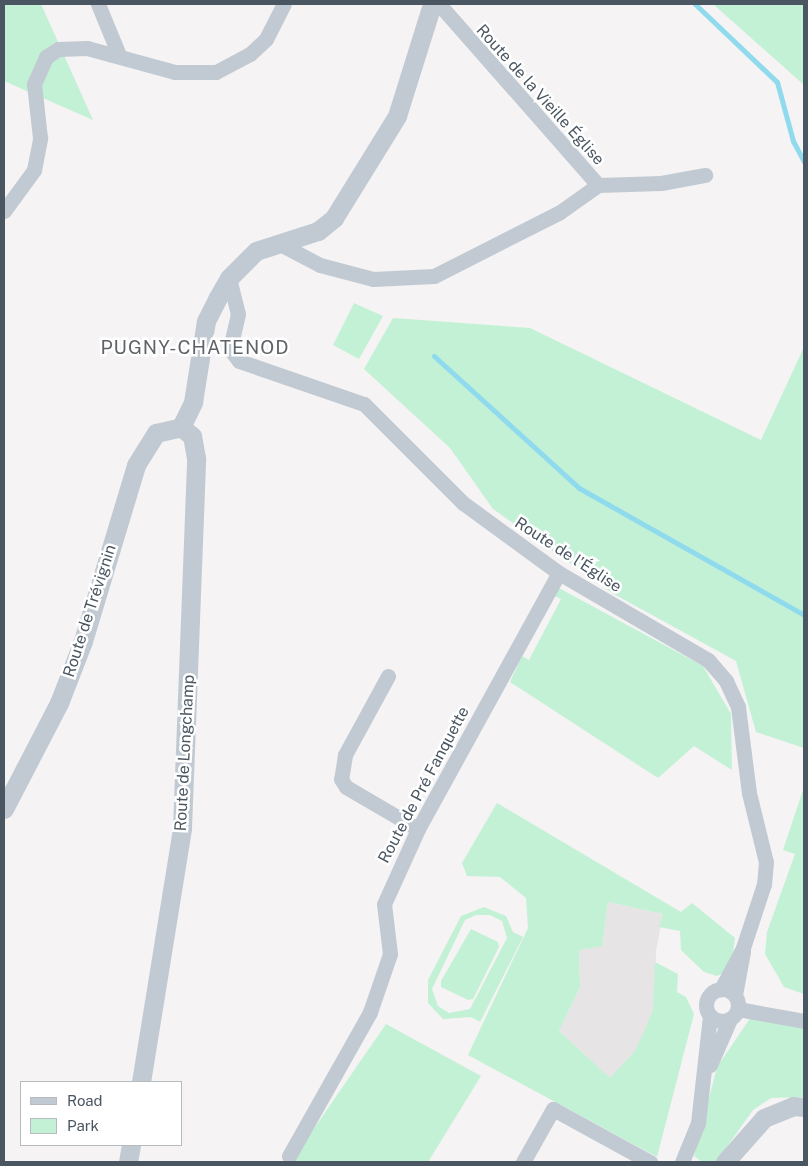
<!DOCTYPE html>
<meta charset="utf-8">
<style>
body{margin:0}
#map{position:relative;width:808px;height:1166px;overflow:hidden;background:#f5f3f3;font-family:"Public Sans",sans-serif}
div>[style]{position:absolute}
.education>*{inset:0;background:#e6e4e5}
.green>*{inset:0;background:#c3f1d5}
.stream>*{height:5px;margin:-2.5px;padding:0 2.5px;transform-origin:2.5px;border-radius:2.5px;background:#90daee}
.minor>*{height:15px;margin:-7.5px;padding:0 7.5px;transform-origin:7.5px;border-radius:7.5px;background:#c1cad2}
.minor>.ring{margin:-7.5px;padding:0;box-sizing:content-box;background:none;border:15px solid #c1cad2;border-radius:50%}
.tertiary>*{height:19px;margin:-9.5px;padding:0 9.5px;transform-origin:9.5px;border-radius:9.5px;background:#c1cad2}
span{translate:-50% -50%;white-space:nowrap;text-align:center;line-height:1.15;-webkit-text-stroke:5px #fff;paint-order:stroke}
.street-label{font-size:16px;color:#4a5661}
.quarter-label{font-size:19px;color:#5f6368;letter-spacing:1px}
.frame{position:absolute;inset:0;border:5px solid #4a5661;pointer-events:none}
.legend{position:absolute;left:20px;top:1081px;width:162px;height:65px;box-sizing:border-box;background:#fff;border:1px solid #b7bbc0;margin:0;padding:6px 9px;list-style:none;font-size:15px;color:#4a5661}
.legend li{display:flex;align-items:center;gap:10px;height:25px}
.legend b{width:25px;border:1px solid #b7bbc0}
</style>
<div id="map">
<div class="education">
<div style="clip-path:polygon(608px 902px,663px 914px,656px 951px,655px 1024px,620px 1088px,559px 1031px,580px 987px,579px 950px,602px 945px)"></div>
</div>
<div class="green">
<div style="clip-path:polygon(4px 4px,41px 4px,93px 120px,4px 81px)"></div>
<div style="clip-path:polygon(713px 4px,804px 4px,804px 85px)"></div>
<div style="clip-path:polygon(354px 303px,383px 316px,359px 359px,333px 345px)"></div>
<div style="clip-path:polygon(393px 318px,530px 328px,761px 440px,804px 347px,804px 748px,756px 732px,736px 661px,612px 593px,493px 509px,450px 448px,364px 369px)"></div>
<div style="clip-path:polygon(557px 587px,703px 666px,731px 714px,732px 770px,694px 746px,658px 778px,510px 682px,522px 656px,529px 660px,561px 599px,552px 595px)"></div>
<div style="clip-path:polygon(804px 787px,804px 994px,784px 987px,765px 954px,767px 932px,795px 854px,783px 850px)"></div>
<div style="clip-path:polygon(497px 803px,681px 912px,692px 903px,735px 938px,731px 969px,717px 976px,704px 972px,681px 950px,680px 931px,659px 927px,663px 914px,608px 902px,602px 946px,579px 950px,580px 987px,559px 1031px,610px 1078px,635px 1051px,646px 1027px,653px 1010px,655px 962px,678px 974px,677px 992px,686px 997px,694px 1014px,657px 1157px,468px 1055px,528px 928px,526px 898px,500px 877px,467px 876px,462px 863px)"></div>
<div style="clip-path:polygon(evenodd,484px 907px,506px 916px,513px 932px,523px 937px,480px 1022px,471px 1017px,443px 1019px,428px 1003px,428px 980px,461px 916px,484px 907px,476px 915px,490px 915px,502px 921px,507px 938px,470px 1009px,449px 1013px,438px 1006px,432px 989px,465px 920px,476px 915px)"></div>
<div style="clip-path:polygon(471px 929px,498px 942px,499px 947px,473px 999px,468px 1000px,441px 987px,441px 981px)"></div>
<div style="clip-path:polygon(751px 1017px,804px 1026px,804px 1097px,771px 1098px,753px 1110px,716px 1162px,702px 1162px,694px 1156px,717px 1067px)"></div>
<div style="clip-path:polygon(386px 1024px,481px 1076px,428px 1162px,291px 1162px)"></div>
</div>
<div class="stream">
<div style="left:695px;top:4px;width:113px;rotate:43.6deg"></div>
<div style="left:777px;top:82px;width:61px;rotate:74.8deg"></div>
<div style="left:793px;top:141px;width:24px;rotate:62deg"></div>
<div style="left:434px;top:356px;width:196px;rotate:42.3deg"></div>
<div style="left:579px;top:488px;width:258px;rotate:29.4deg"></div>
</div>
<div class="minor">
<div style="left:98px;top:4px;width:55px;rotate:67.6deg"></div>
<div style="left:598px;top:185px;width:63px;rotate:-1.8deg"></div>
<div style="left:661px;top:183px;width:45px;rotate:-10.3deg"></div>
<div style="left:4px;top:211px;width:51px;rotate:-53.8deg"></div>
<div style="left:34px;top:170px;width:33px;rotate:-79deg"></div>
<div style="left:40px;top:138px;width:54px;rotate:-96.3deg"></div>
<div style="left:34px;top:84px;width:30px;rotate:-66deg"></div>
<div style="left:46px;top:57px;width:14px;rotate:-34deg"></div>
<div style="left:58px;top:49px;width:29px;rotate:-2deg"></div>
<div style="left:87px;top:48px;width:91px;rotate:15.3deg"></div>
<div style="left:175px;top:72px;width:41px"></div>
<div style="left:216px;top:72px;width:38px;rotate:-28deg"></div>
<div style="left:250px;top:54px;width:22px;rotate:-43deg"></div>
<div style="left:266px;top:39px;width:39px;rotate:-63deg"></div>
<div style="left:278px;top:243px;width:47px;rotate:27.6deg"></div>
<div style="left:320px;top:265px;width:55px;rotate:14.8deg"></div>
<div style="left:373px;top:279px;width:61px;rotate:-2.8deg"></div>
<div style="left:434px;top:276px;width:141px;rotate:-26.9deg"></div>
<div style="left:560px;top:212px;width:47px;rotate:-35.4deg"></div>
<div style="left:598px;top:185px;width:241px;rotate:-131.3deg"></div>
<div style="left:229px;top:278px;width:37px;rotate:76deg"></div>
<div style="left:238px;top:314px;width:36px;rotate:103deg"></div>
<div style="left:230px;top:349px;width:15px;rotate:53deg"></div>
<div style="left:239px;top:361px;width:132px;rotate:19deg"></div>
<div style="left:364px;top:404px;width:140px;rotate:45deg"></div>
<div style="left:463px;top:503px;width:119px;rotate:36.1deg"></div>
<div style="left:559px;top:573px;width:173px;rotate:30.3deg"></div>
<div style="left:708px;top:660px;width:28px;rotate:49deg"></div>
<div style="left:726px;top:681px;width:29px;rotate:65deg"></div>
<div style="left:738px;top:707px;width:87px;rotate:82.7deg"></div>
<div style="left:749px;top:793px;width:71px;rotate:76.2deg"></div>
<div style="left:766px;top:862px;width:22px;rotate:95deg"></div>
<div style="left:764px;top:884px;width:67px;rotate:108.2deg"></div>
<div style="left:743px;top:948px;width:47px;rotate:118.2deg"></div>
<div style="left:388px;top:676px;width:90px;rotate:118.6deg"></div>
<div style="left:345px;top:755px;width:24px;rotate:99deg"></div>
<div style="left:341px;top:779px;width:9px;rotate:58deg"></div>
<div style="left:346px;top:787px;width:83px;rotate:30.3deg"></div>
<div class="ring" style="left:706px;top:989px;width:17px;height:17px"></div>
<div style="left:735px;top:995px;width:44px;rotate:-79.5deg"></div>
<div style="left:738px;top:1009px;width:67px;rotate:10.3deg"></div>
<div style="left:710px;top:1065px;width:50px;rotate:-66.5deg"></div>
<div style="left:289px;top:1156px;width:165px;rotate:-60.6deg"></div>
<div style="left:370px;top:1012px;width:61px;rotate:-71deg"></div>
<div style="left:390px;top:954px;width:50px;rotate:-96.8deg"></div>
<div style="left:384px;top:904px;width:82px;rotate:-65.6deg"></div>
<div style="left:418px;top:829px;width:292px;rotate:-61.2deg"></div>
<div style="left:523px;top:1162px;width:61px;rotate:-60.5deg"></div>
<div style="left:553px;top:1109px;width:111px;rotate:28.7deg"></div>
<div style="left:682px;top:1162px;width:42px;rotate:-67.7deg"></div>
<div style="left:698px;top:1123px;width:108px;rotate:-83.6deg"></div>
</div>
<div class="tertiary">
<div style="left:181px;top:427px;width:28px;rotate:-64deg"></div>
<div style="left:193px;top:402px;width:82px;rotate:-80.9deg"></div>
<div style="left:206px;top:321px;width:25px;rotate:-63deg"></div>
<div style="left:217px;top:299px;width:24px;rotate:-60deg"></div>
<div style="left:229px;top:278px;width:38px;rotate:-45deg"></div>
<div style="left:256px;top:251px;width:65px;rotate:-17.9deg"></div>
<div style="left:318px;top:231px;width:21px;rotate:-39deg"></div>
<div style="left:334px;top:218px;width:120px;rotate:-58.3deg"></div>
<div style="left:397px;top:116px;width:117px;rotate:-72.6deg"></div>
<div style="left:4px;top:809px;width:119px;rotate:-62.6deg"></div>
<div style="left:59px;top:703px;width:66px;rotate:-68.8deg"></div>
<div style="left:83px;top:641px;width:184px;rotate:-73.2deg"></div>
<div style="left:136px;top:465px;width:38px;rotate:-58deg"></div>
<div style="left:156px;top:433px;width:26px;rotate:-13deg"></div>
<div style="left:141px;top:1082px;width:257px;rotate:-80.8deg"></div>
<div style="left:182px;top:828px;width:370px;rotate:-87.8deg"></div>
<div style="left:196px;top:458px;width:22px;rotate:-100deg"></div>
<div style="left:192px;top:436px;width:14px;rotate:-141deg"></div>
<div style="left:128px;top:1162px;width:17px;rotate:-80deg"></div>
<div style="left:725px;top:1162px;width:59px;rotate:-48.4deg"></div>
<div style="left:764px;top:1118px;width:31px;rotate:-22deg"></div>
<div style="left:793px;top:1106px;width:11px;rotate:5deg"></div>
</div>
<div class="street-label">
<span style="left:540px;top:95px;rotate:48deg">Route de la Vieille Église</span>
<span style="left:568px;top:555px;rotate:33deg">Route de l'Église</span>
<span style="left:90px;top:611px;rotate:-72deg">Route de Trévignin</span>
<span style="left:185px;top:753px;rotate:-87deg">Route de Longchamp</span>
<span style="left:424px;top:785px;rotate:-62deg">Route de Pré Fanquette</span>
</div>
<div class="quarter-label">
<span style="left:195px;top:348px">PUGNY-CHATENOD</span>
</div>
<div class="frame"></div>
<ul class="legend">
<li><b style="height:6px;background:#c1cad2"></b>Road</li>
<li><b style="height:14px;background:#c3f1d5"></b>Park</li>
</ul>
</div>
